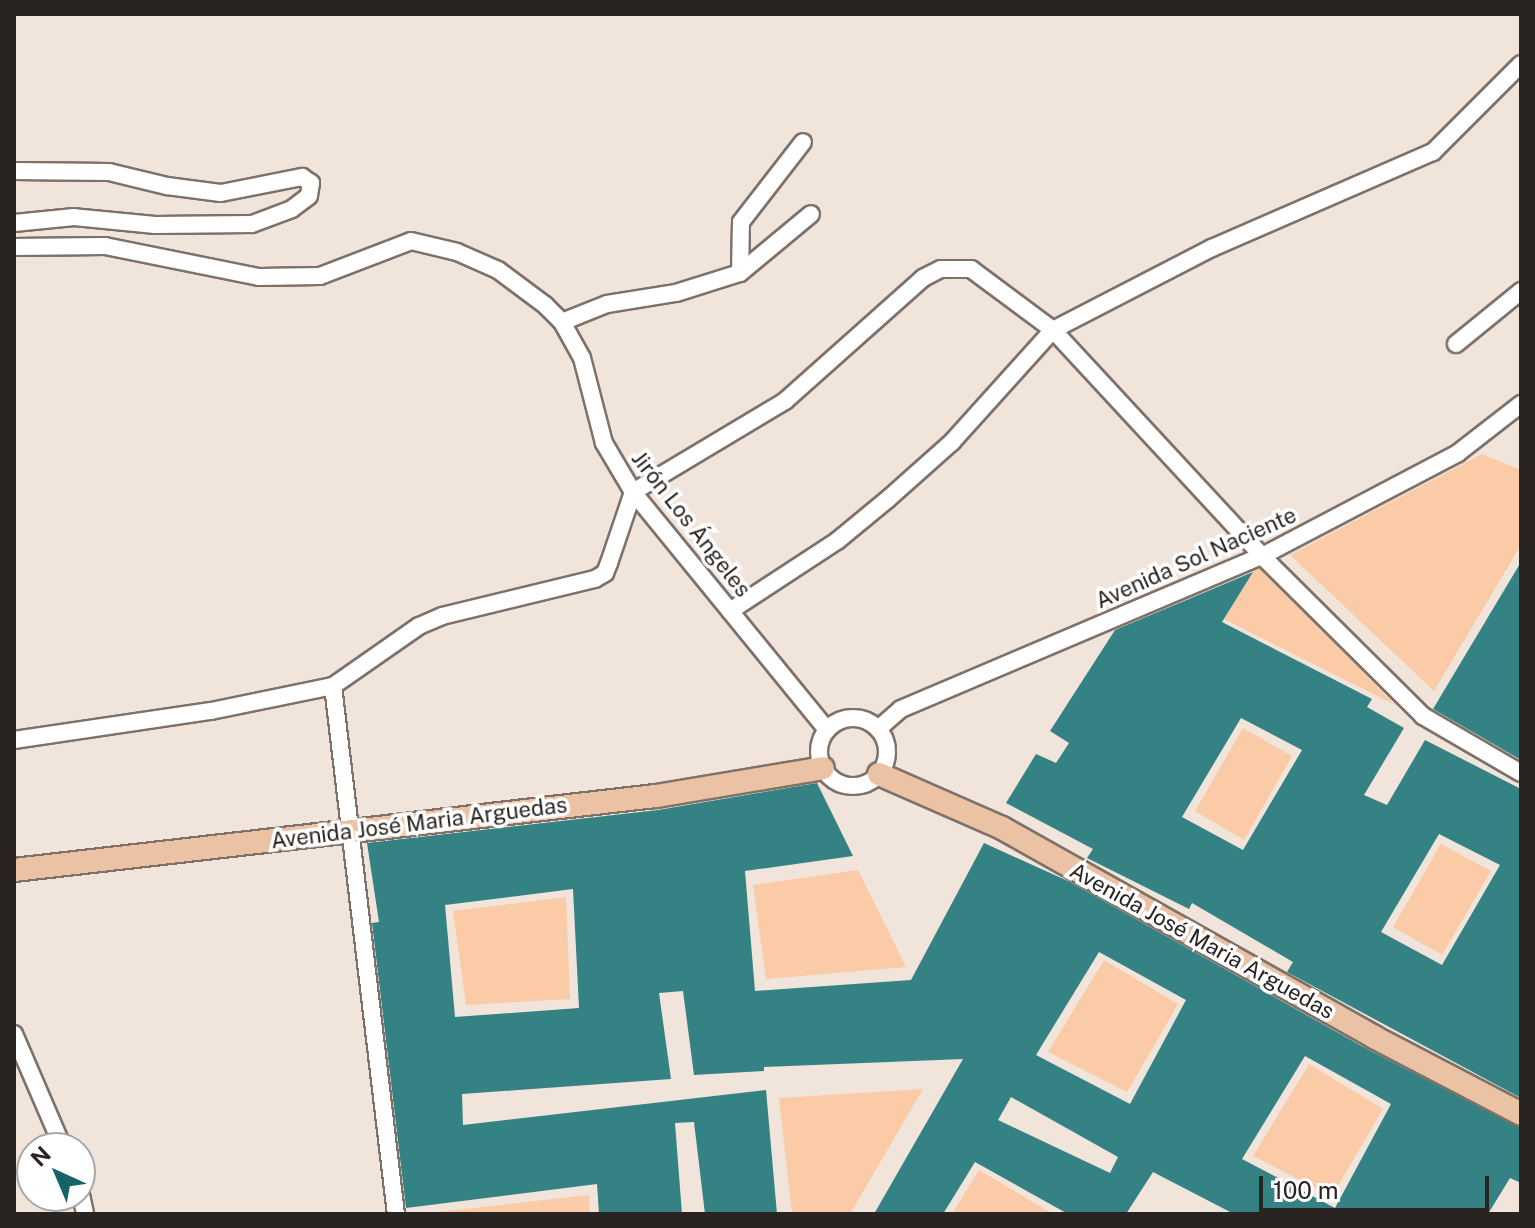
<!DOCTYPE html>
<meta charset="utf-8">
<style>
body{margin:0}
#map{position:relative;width:1535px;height:1228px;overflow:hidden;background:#f1e4db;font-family:"Public Sans",sans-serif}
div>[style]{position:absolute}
.green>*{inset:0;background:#fbcaa6}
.building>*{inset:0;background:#358284}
.roads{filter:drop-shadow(2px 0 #7d7169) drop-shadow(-2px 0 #7d7169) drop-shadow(0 2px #7d7169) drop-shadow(0 -2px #7d7169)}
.minor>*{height:16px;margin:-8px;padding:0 8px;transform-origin:8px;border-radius:8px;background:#fff}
.minor>.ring{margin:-8px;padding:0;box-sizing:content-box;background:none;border:16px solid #fff;border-radius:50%}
.major>*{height:22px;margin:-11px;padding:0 11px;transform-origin:11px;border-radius:11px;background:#ebc2a3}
span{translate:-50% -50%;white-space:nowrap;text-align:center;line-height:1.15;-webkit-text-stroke:7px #fff;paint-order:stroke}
.street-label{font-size:22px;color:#292421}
.frame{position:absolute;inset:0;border:16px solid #292421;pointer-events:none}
.north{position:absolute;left:16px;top:1132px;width:80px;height:80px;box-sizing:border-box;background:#fff;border:2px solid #a9a7a6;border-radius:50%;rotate:316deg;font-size:22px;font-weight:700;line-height:32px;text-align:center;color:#292421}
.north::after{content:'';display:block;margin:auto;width:28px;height:36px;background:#146366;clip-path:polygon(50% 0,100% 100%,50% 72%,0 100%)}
.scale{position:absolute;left:1259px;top:1176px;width:230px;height:36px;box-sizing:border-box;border:4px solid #292421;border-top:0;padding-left:10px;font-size:24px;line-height:28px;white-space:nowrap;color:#292421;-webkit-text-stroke:6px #fff;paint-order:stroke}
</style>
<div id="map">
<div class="green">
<div style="clip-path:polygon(1482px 454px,1521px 470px,1521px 545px,1434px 691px,1290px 555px)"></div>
<div style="clip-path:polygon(1258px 563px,1395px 705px,1224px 619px)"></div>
<div style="clip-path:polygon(1243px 728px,1292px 756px,1244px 840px,1195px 811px)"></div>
<div style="clip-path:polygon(1441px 844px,1491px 871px,1442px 955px,1393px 927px)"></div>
<div style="clip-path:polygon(858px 870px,906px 967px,766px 979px,753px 885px)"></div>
<div style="clip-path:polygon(566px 897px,570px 999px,466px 1005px,453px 911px)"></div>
<div style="clip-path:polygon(1104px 960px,1178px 1004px,1127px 1092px,1048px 1052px)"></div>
<div style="clip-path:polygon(1309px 1064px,1383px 1109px,1332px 1196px,1253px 1156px)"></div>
<div style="clip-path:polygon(923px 1089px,850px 1214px,792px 1214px,779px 1098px)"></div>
<div style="clip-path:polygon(979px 1170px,1053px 1214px,952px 1214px)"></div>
<div style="clip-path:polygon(589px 1195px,590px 1214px,420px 1214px)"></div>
</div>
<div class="building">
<div style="clip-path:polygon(1521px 562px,1521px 760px,1433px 709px)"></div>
<div style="clip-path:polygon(evenodd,1253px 572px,1222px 622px,1372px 699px,1367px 707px,1404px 728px,1364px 795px,1387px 805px,1425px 740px,1521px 789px,1521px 1098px,1287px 972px,1293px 962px,1192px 903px,1189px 909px,1087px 858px,1093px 849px,1006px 803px,1036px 754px,1056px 763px,1069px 743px,1050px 731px,1115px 630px,1253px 572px,1241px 718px,1302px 750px,1243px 850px,1182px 817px,1241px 718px,1253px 572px,1439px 834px,1500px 865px,1442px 965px,1381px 932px,1439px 834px)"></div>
<div style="clip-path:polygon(evenodd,817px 783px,853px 856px,745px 871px,755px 991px,911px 980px,984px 843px,1070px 882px,1367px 1049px,1521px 1128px,1521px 1183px,1510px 1178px,1488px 1214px,1234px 1214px,1153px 1172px,1126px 1214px,1068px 1214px,975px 1162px,943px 1214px,874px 1214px,963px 1059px,764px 1067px,764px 1071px,694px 1075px,683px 991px,659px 993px,671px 1079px,462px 1094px,463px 1125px,766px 1090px,777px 1214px,705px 1214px,694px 1122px,675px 1123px,682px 1214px,599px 1214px,597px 1184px,406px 1208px,372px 923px,379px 922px,367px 843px,658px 810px,817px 783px,573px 889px,579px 1008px,455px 1017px,445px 905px,573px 889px,817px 783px,1099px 952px,1186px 1000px,1130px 1104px,1036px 1055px,1099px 952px,817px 783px,1305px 1056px,1391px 1104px,1335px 1208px,1242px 1159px,1305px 1056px,817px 783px,1011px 1097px,1118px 1157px,1110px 1173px,998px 1120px,1011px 1097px)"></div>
</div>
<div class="roads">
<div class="minor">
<div style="left:14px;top:171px;width:95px;rotate:0.6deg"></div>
<div style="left:109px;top:172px;width:60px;rotate:13.6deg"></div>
<div style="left:167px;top:186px;width:54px;rotate:7.4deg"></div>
<div style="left:221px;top:193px;width:83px;rotate:-11.2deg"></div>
<div style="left:302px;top:177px;width:11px;rotate:34deg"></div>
<div style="left:311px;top:183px;width:13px;rotate:99deg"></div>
<div style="left:309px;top:196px;width:21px;rotate:143deg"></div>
<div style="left:292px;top:209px;width:43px;rotate:159.4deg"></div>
<div style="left:252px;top:224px;width:97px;rotate:179.4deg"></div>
<div style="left:155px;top:225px;width:81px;rotate:-174.4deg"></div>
<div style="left:74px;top:217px;width:60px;rotate:174.3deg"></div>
<div style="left:14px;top:247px;width:91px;rotate:-0.6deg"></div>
<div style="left:105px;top:246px;width:157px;rotate:11.4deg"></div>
<div style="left:259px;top:277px;width:61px;rotate:-0.9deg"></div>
<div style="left:320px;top:276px;width:97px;rotate:-21deg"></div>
<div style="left:411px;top:241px;width:47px;rotate:13.4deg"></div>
<div style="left:457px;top:252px;width:45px;rotate:23.7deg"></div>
<div style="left:498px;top:270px;width:59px;rotate:36.7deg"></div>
<div style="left:545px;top:305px;width:24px;rotate:45deg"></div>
<div style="left:562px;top:322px;width:41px;rotate:60.9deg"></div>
<div style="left:582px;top:358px;width:88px;rotate:75.5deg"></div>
<div style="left:604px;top:443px;width:57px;rotate:59.4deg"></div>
<div style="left:633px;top:492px;width:307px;rotate:50.8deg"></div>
<div style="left:740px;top:273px;width:51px;rotate:-88.9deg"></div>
<div style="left:741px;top:222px;width:101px;rotate:-52.2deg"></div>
<div style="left:562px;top:322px;width:48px;rotate:-21.8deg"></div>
<div style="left:607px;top:304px;width:70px;rotate:-9.1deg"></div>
<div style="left:676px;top:293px;width:67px;rotate:-17.4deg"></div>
<div style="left:740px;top:273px;width:92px;rotate:-39.7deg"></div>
<div style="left:1456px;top:344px;width:84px;rotate:-39.2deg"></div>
<div style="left:730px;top:611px;width:128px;rotate:-33.2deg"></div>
<div style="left:837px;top:541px;width:66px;rotate:-39.5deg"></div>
<div style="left:888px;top:499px;width:86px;rotate:-41.7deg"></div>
<div style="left:952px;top:442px;width:151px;rotate:-48deg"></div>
<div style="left:1053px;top:330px;width:179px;rotate:-27.3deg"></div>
<div style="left:1212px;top:248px;width:241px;rotate:-23.5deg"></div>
<div style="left:1433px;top:152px;width:124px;rotate:-45deg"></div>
<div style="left:333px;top:686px;width:532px;rotate:83.2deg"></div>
<div class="ring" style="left:819px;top:718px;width:52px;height:52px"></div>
<div style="left:878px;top:729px;width:30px;rotate:-41deg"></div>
<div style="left:901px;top:709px;width:392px;rotate:-23deg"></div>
<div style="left:1262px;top:556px;width:221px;rotate:-27.7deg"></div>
<div style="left:1458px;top:453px;width:80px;rotate:-37.9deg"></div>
<div style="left:14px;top:740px;width:199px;rotate:-8.4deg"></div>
<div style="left:211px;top:711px;width:125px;rotate:-11.6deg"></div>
<div style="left:333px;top:686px;width:105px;rotate:-34.9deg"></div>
<div style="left:419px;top:626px;width:25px;rotate:-23deg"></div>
<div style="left:442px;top:616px;width:157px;rotate:-13.6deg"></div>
<div style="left:595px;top:579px;width:12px;rotate:-31deg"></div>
<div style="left:605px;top:573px;width:11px;rotate:-68deg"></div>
<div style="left:609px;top:563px;width:75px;rotate:-71.3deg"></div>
<div style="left:633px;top:492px;width:177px;rotate:-30.9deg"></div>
<div style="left:785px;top:401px;width:185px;rotate:-41.7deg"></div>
<div style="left:923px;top:278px;width:20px;rotate:-27deg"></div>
<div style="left:941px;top:269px;width:30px"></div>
<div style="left:971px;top:269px;width:102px;rotate:36.6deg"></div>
<div style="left:1053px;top:330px;width:308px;rotate:47.2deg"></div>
<div style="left:1262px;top:556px;width:227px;rotate:44.8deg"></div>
<div style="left:1423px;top:716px;width:113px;rotate:30.2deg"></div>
<div style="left:14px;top:1034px;width:124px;rotate:66.7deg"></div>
<div style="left:80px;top:1190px;width:25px;rotate:78deg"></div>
</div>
<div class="major">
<div style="left:879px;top:774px;width:134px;rotate:23.7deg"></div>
<div style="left:1002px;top:828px;width:427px;rotate:29.3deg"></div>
<div style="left:1374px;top:1037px;width:166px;rotate:27.6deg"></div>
<div style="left:14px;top:870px;width:646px;rotate:-6.58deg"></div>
<div style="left:656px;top:796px;width:169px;rotate:-9.5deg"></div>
</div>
</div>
<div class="street-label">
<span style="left:691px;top:524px;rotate:52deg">Jirón Los Ángeles</span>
<span style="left:1196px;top:558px;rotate:-24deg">Avenida Sol Naciente</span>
<span style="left:419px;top:823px;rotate:-7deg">Avenida José Maria Arguedas</span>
<span style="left:1202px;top:941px;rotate:29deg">Avenida José Maria Arguedas</span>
</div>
<div class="frame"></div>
<div class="north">N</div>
<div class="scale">100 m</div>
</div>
